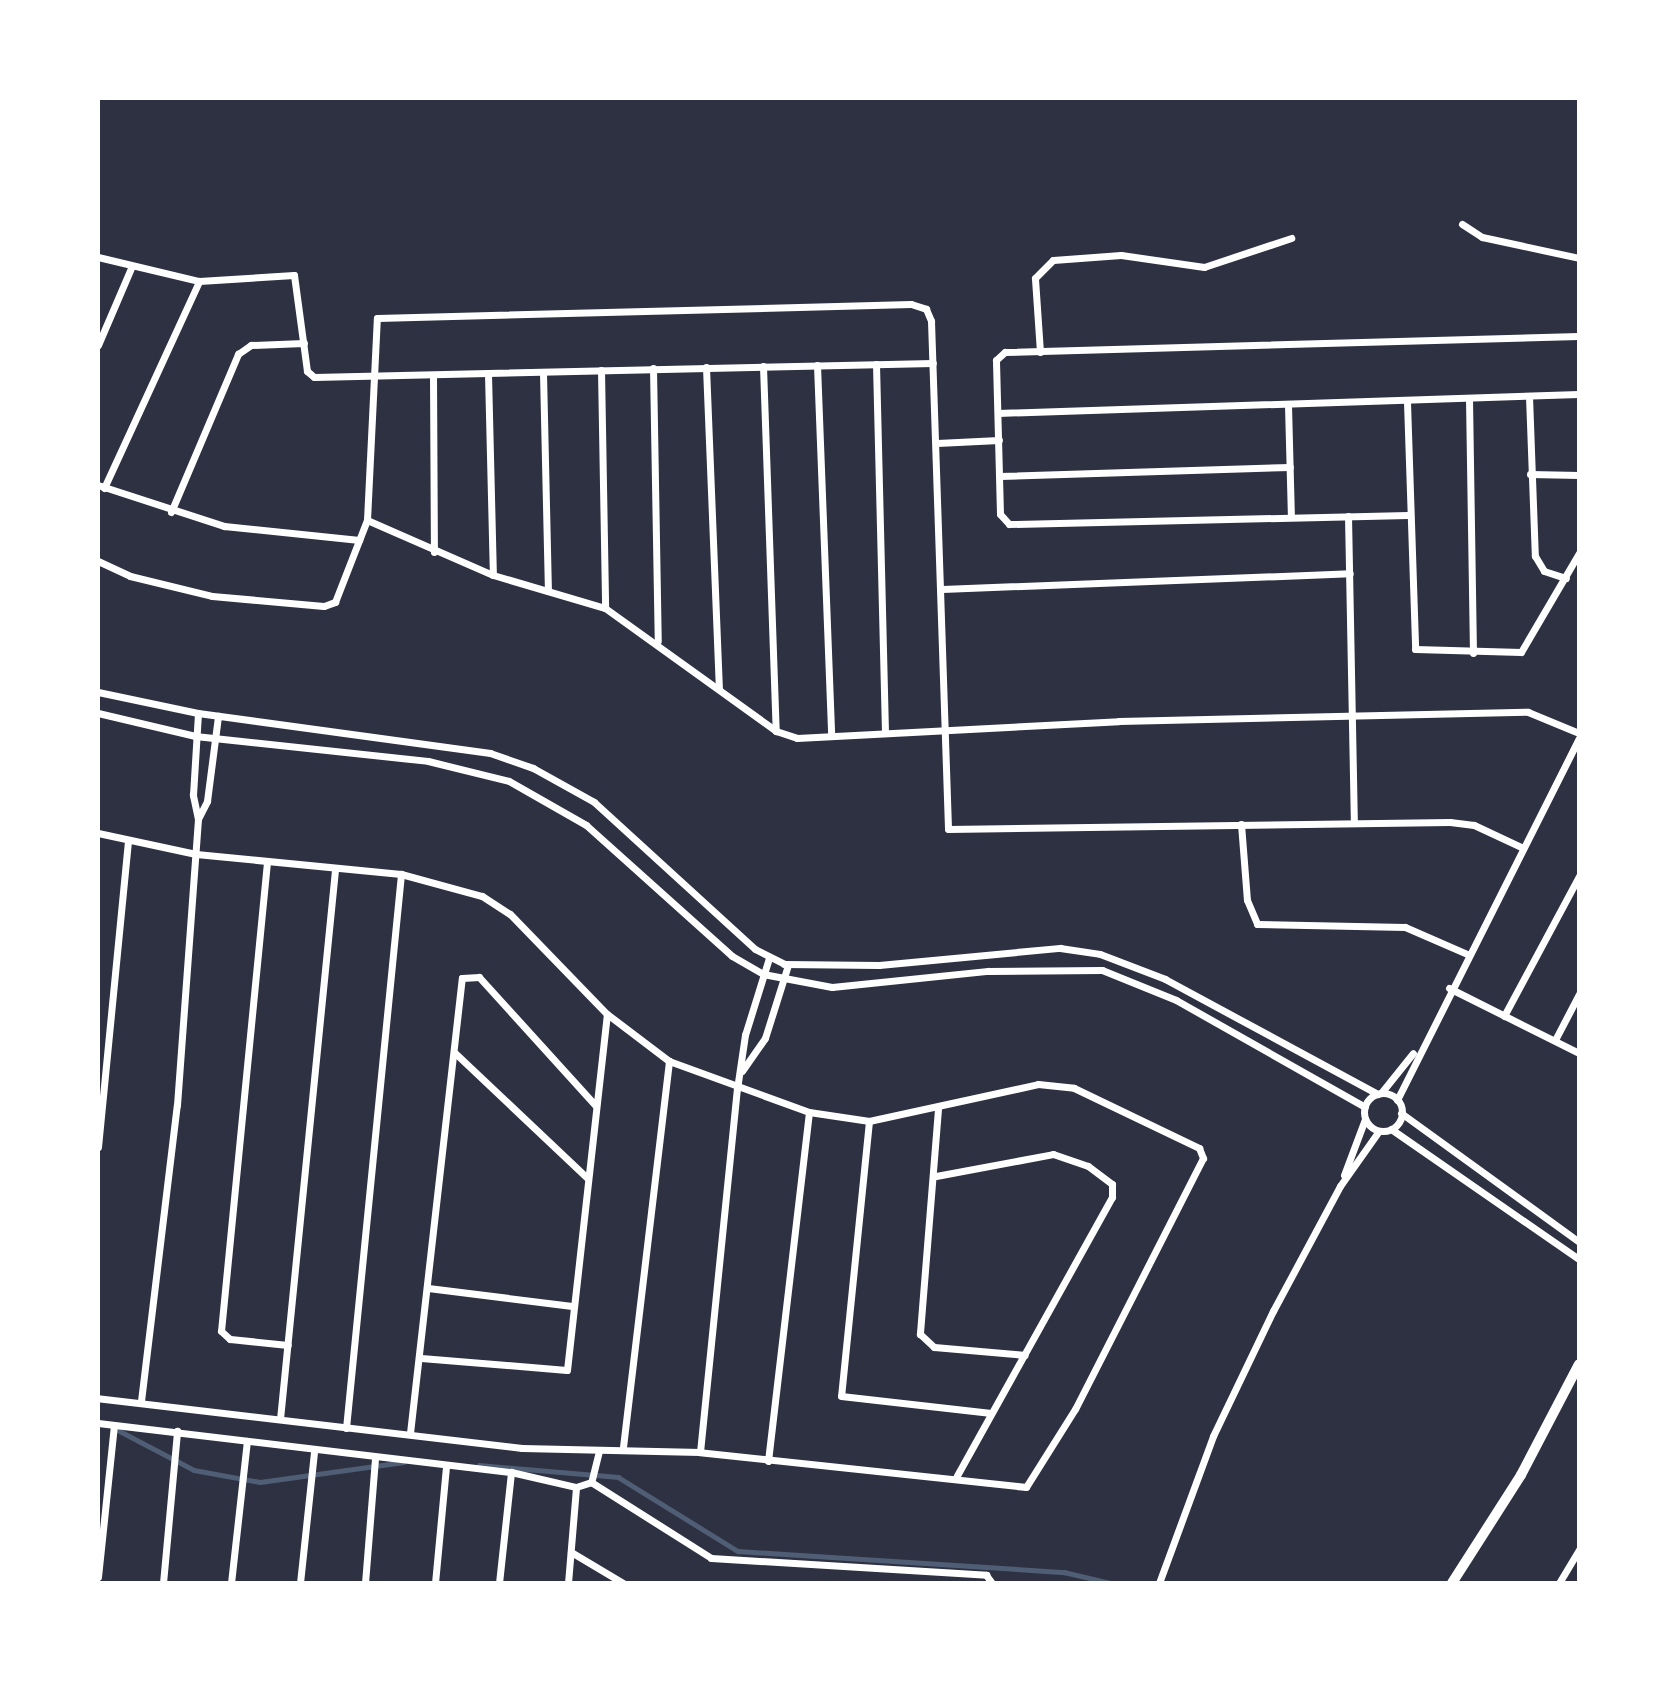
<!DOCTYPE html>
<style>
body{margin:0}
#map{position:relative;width:1677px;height:1681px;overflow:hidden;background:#2d3142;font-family:Merriweather,serif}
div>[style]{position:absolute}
.stream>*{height:4.5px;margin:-2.25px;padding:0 2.25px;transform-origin:2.25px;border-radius:2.25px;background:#4f5d75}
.minor>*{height:7px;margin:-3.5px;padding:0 3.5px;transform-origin:3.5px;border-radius:3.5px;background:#fff}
.minor>.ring{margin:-3.5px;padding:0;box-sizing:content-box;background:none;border:7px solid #fff;border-radius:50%}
.secondary>*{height:10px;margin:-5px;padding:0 5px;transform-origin:5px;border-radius:5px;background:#fff}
span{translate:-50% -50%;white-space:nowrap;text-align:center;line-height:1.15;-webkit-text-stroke:7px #fff;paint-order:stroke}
.frame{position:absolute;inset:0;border:100px solid #fff;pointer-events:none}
</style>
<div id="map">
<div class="stream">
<div style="left:114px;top:1428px;width:90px;rotate:27.7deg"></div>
<div style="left:194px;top:1470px;width:67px;rotate:10.3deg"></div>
<div style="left:260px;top:1482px;width:145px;rotate:-7.9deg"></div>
<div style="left:479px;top:1465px;width:140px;rotate:4.9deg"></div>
<div style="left:618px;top:1477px;width:141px;rotate:31.7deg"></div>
<div style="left:738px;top:1551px;width:327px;rotate:3.7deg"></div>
<div style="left:1064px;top:1572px;width:48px;rotate:13.2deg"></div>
</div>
<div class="minor">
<div style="left:1462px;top:224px;width:24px;rotate:33deg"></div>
<div style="left:1482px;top:237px;width:99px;rotate:12.2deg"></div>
<div style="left:98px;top:257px;width:104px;rotate:13.4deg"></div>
<div style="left:199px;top:281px;width:95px;rotate:-3.6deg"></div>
<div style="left:294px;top:275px;width:97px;rotate:82.3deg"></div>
<div style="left:307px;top:371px;width:9px;rotate:41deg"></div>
<div style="left:314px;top:377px;width:619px;rotate:-1.3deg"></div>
<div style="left:98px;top:345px;width:84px;rotate:-66.8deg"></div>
<div style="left:1040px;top:352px;width:74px;rotate:-93.9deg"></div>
<div style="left:1035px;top:278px;width:25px;rotate:-45deg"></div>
<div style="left:1053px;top:260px;width:68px;rotate:-4.2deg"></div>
<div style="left:1121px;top:255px;width:84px;rotate:8.2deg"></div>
<div style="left:1204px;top:267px;width:92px;rotate:-18.4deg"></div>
<div style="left:876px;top:364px;width:369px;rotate:88.6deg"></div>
<div style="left:817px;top:365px;width:371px;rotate:87.8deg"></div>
<div style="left:763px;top:366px;width:365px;rotate:88deg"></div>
<div style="left:706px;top:367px;width:321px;rotate:87.7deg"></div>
<div style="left:653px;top:368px;width:273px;rotate:89deg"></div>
<div style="left:601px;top:370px;width:238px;rotate:89deg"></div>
<div style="left:543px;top:373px;width:218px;rotate:88.7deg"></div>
<div style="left:488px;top:374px;width:201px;rotate:88.6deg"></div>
<div style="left:433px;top:375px;width:177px;rotate:89.7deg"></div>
<div style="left:1529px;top:396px;width:160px;rotate:87.9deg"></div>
<div style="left:1535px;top:556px;width:17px;rotate:59deg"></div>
<div style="left:1544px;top:571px;width:23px;rotate:18deg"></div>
<div style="left:1469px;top:399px;width:254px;rotate:89.1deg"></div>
<div style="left:1407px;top:402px;width:247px;rotate:88.1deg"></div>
<div style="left:1415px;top:649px;width:106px;rotate:1.6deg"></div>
<div style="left:1521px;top:652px;width:115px;rotate:-59.6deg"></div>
<div style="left:1288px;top:405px;width:112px;rotate:88.5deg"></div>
<div style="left:998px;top:413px;width:581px;rotate:-1.87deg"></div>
<div style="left:937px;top:443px;width:62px;rotate:-2.8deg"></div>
<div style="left:1530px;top:474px;width:49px;rotate:1.2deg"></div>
<div style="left:1000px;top:476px;width:290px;rotate:-1.8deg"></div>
<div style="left:98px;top:485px;width:133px;rotate:18deg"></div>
<div style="left:224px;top:526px;width:136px;rotate:5.9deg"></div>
<div style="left:104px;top:488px;width:228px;rotate:-65.3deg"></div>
<div style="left:171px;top:512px;width:172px;rotate:-67deg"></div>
<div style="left:238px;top:354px;width:16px;rotate:-35deg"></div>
<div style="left:251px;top:345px;width:53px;rotate:-2.2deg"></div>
<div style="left:1408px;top:515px;width:399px;rotate:178.7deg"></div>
<div style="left:1009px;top:524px;width:13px;rotate:-132deg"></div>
<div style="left:1000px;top:514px;width:154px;rotate:-91.5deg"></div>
<div style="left:996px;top:360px;width:12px;rotate:-42deg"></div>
<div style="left:1005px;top:352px;width:574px;rotate:-1.6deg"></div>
<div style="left:1348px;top:516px;width:306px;rotate:88.9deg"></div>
<div style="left:367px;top:520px;width:137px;rotate:23.6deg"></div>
<div style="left:493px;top:575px;width:117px;rotate:16.4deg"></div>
<div style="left:605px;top:608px;width:211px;rotate:35.7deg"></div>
<div style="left:776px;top:731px;width:22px;rotate:18deg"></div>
<div style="left:797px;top:738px;width:322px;rotate:-3deg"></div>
<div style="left:1119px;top:721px;width:409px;rotate:-1.3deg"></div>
<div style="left:1528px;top:712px;width:55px;rotate:22.4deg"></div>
<div style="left:98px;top:561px;width:35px;rotate:25deg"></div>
<div style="left:130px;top:576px;width:84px;rotate:13.7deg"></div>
<div style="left:212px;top:596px;width:112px;rotate:5.1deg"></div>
<div style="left:324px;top:606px;width:12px;rotate:-20deg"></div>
<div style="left:335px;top:602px;width:88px;rotate:-68.7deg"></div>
<div style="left:367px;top:520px;width:202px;rotate:-87.2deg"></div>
<div style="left:377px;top:318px;width:534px;rotate:-1.5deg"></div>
<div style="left:911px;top:304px;width:16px;rotate:18deg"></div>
<div style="left:926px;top:309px;width:13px;rotate:67deg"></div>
<div style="left:931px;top:321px;width:508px;rotate:88.08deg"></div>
<div style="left:948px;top:829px;width:502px;rotate:-0.8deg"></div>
<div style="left:1450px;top:822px;width:24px;rotate:7deg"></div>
<div style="left:1474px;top:825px;width:54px;rotate:25.1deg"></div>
<div style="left:942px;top:589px;width:408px;rotate:-2.2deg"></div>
<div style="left:98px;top:692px;width:102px;rotate:11.9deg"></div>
<div style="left:198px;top:713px;width:295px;rotate:7.8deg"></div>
<div style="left:490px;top:753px;width:46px;rotate:19.2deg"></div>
<div style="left:533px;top:768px;width:70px;rotate:29.1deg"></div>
<div style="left:594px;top:802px;width:218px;rotate:42.4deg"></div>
<div style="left:755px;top:949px;width:33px;rotate:27deg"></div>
<div style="left:784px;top:964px;width:95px;rotate:0.6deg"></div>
<div style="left:879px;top:965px;width:182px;rotate:-5.4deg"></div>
<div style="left:1060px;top:948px;width:40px;rotate:8.5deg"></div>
<div style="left:1100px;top:954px;width:70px;rotate:21deg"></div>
<div style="left:1165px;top:979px;width:242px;rotate:28.4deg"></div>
<div style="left:98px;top:713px;width:100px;rotate:13.3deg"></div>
<div style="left:195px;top:736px;width:234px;rotate:6.1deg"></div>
<div style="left:428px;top:761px;width:83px;rotate:13.9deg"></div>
<div style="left:509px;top:781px;width:89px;rotate:29.7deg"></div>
<div style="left:586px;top:825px;width:196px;rotate:41.9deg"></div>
<div style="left:732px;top:956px;width:36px;rotate:30deg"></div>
<div style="left:763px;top:974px;width:70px;rotate:10.7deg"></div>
<div style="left:832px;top:987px;width:157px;rotate:-5.9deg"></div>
<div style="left:988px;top:971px;width:114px;rotate:-0.5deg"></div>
<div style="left:1102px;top:970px;width:80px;rotate:22.1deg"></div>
<div style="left:1176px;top:1000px;width:217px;rotate:29.5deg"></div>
<div style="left:198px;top:819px;width:20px;rotate:-63deg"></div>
<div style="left:207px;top:801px;width:86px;rotate:-82.6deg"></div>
<div style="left:1241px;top:824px;width:76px;rotate:85.5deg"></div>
<div style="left:1247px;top:900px;width:26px;rotate:67deg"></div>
<div style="left:1257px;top:924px;width:148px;rotate:1.2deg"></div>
<div style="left:1405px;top:927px;width:68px;rotate:23.5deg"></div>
<div style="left:98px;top:833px;width:100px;rotate:12.1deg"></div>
<div style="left:196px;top:854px;width:206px;rotate:5.6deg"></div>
<div style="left:401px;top:874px;width:84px;rotate:15.2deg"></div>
<div style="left:482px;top:896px;width:33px;rotate:33deg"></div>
<div style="left:510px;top:914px;width:139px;rotate:45.9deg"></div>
<div style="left:607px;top:1014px;width:78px;rotate:37.2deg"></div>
<div style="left:669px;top:1061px;width:149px;rotate:20deg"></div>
<div style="left:809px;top:1112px;width:61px;rotate:8.5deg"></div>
<div style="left:869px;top:1121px;width:173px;rotate:-12.3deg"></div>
<div style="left:1038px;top:1084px;width:36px;rotate:6deg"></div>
<div style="left:1074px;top:1088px;width:139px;rotate:25.6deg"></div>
<div style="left:1199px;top:1148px;width:11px;rotate:68deg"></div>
<div style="left:1203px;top:1158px;width:282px;rotate:117deg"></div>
<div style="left:1075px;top:1409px;width:92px;rotate:122.1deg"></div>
<div style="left:1026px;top:1487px;width:328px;rotate:-173.9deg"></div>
<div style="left:700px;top:1452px;width:178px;rotate:-178.7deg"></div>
<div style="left:522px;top:1448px;width:427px;rotate:-173.3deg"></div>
<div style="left:267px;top:862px;width:471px;rotate:95.6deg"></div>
<div style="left:221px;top:1331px;width:12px;rotate:42deg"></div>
<div style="left:230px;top:1339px;width:58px;rotate:5.9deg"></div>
<div style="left:1449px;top:988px;width:145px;rotate:26.6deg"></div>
<div style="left:1504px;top:1016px;width:159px;rotate:-61.8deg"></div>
<div style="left:1555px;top:1040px;width:52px;rotate:-62.4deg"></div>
<div style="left:455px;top:1053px;width:182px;rotate:43.4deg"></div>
<div style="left:742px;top:1071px;width:40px;rotate:-55.1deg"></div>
<div style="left:765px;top:1038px;width:77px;rotate:-72.5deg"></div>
<div style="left:1381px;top:1093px;width:51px;rotate:-51.3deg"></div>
<div class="ring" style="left:1364px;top:1093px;width:31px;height:31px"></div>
<div style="left:1397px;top:1100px;width:405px;rotate:-63.3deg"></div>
<div style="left:938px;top:1109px;width:226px;rotate:94.6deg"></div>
<div style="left:920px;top:1334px;width:19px;rotate:43deg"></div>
<div style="left:934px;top:1347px;width:91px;rotate:5deg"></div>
<div style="left:1401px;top:1113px;width:220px;rotate:35.9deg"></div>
<div style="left:869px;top:1121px;width:276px;rotate:95.8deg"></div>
<div style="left:841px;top:1396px;width:151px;rotate:6.5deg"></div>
<div style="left:1391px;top:1129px;width:229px;rotate:34.7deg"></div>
<div style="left:98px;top:1147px;width:306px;rotate:-84.4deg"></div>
<div style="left:1344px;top:1175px;width:60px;rotate:-69.4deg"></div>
<div style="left:936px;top:1176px;width:119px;rotate:-10.6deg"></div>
<div style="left:1053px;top:1154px;width:37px;rotate:19deg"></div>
<div style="left:1088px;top:1166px;width:30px;rotate:37deg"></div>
<div style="left:1112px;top:1184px;width:13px;rotate:90deg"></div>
<div style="left:1112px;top:1197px;width:319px;rotate:119.1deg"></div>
<div style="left:428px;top:1288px;width:145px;rotate:7.1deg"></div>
<div style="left:421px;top:1358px;width:146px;rotate:4.7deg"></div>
<div style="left:567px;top:1370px;width:358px;rotate:-83.6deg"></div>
<div style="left:141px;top:1401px;width:298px;rotate:-83.1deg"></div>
<div style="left:177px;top:1105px;width:287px;rotate:-85.8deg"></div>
<div style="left:198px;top:819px;width:25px;rotate:-102deg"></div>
<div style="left:193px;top:795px;width:82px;rotate:-86.5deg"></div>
<div style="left:280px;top:1419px;width:552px;rotate:-84.28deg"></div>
<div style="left:98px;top:1423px;width:416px;rotate:6.8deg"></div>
<div style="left:511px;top:1472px;width:67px;rotate:13deg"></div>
<div style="left:576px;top:1487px;width:16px;rotate:-18deg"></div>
<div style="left:346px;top:1428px;width:557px;rotate:-84.33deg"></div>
<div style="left:410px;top:1433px;width:458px;rotate:-83.5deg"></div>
<div style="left:462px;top:978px;width:17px;rotate:-3deg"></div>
<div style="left:479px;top:977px;width:174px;rotate:47.8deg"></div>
<div style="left:623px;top:1447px;width:389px;rotate:-83.2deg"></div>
<div style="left:599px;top:1451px;width:32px;rotate:104deg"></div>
<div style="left:591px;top:1482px;width:142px;rotate:32.3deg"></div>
<div style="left:711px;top:1558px;width:276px;rotate:3.5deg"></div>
<div style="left:986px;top:1575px;width:10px;rotate:53deg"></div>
<div style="left:700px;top:1452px;width:365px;rotate:-84.2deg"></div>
<div style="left:737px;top:1089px;width:55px;rotate:-81.6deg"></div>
<div style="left:745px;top:1035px;width:81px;rotate:-72.7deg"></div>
<div style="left:768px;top:1461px;width:351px;rotate:-83.3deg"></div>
<div style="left:571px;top:1552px;width:61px;rotate:30.8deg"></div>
<div style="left:98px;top:1577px;width:152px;rotate:-84deg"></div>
<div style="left:163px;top:1583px;width:153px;rotate:-84.7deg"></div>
<div style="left:231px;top:1583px;width:143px;rotate:-83.6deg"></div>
<div style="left:300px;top:1583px;width:133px;rotate:-83.9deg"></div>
<div style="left:365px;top:1583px;width:124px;rotate:-85.4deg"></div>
<div style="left:435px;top:1583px;width:117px;rotate:-84.6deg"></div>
<div style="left:499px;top:1583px;width:112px;rotate:-83.8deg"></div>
<div style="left:568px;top:1583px;width:96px;rotate:-85.2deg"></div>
<div style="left:1159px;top:1583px;width:157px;rotate:-69.8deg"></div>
<div style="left:1213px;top:1436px;width:139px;rotate:-64.4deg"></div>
<div style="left:1273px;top:1311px;width:142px;rotate:-61.8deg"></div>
<div style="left:1340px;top:1186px;width:67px;rotate:-54.7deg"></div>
<div style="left:1559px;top:1583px;width:39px;rotate:-59deg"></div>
</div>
<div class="secondary">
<div style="left:1452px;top:1583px;width:128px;rotate:-57.4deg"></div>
<div style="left:1521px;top:1475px;width:125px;rotate:-62.4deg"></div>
</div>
<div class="frame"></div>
</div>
